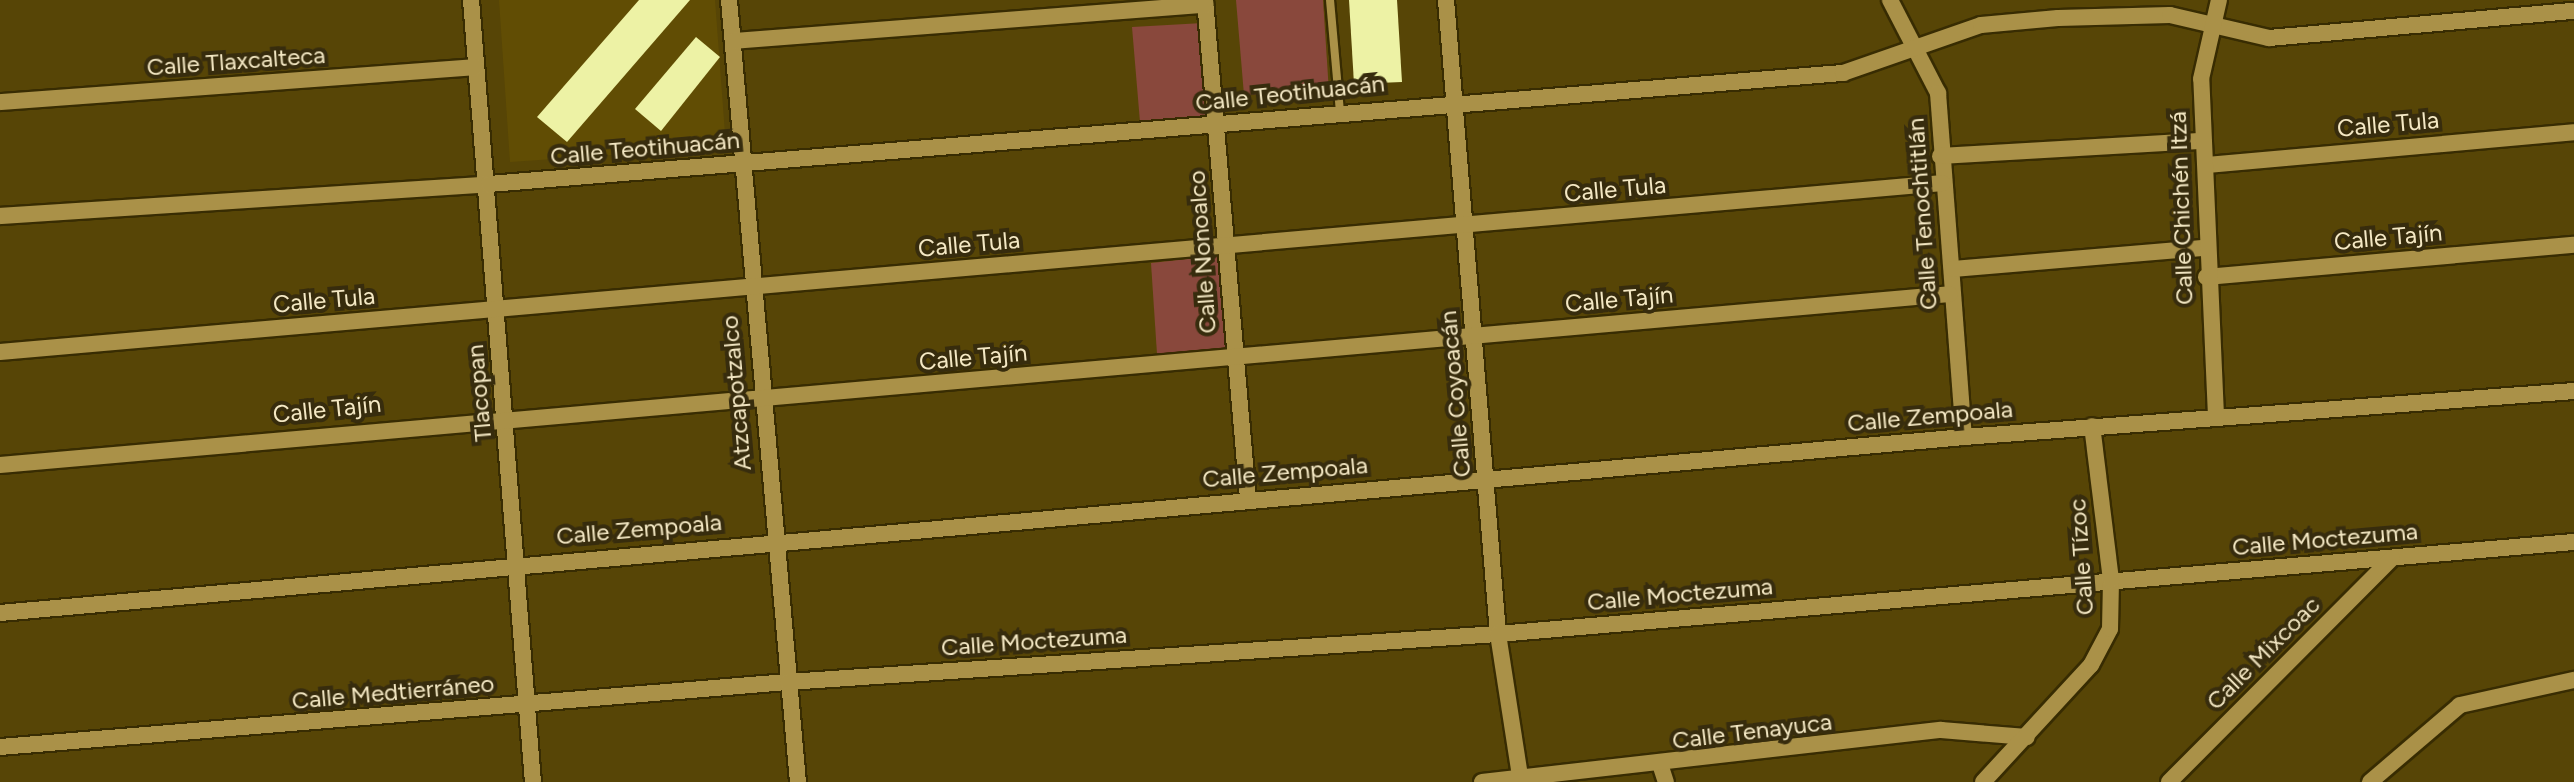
<!DOCTYPE html>
<meta charset="utf-8">
<style>
body{margin:0}
#map{position:relative;width:2574px;height:782px;overflow:hidden;background:#574506;font-family:Figtree,sans-serif}
div>[style]{position:absolute}
.built>*{inset:0;background:#614d04}
.green>*{inset:0;background:#89483c}
.building>*{inset:0;background:#edf2a5}
.roads{filter:drop-shadow(2px 0 #382c02) drop-shadow(-2px 0 #382c02) drop-shadow(0 2px #382c02) drop-shadow(0 -2px #382c02)}
.service>*{height:8px;margin:-4px;padding:0 4px;transform-origin:4px;border-radius:4px;background:#aa9148}
.minor>*{height:16px;margin:-8px;padding:0 8px;transform-origin:8px;border-radius:8px;background:#aa9148}
.tertiary>*{height:16px;margin:-8px;padding:0 8px;transform-origin:8px;border-radius:8px;background:#aa9148}
span{translate:-50% -50%;white-space:nowrap;text-align:center;line-height:1.15;-webkit-text-stroke:8px #372c0d;paint-order:stroke}
.street-label{font-size:24px;color:#f4e8c4}
</style>
<div id="map">
<div class="built">
<div style="clip-path:polygon(499px 0,715px 0,726px 147px,510px 162px)"></div>
</div>
<div class="green">
<div style="clip-path:polygon(1236px 0,1323px 0,1329px 92px,1244px 95px)"></div>
<div style="clip-path:polygon(1203px 23px,1211px 115px,1140px 122px,1132px 27px)"></div>
<div style="clip-path:polygon(1225px 255px,1231px 347px,1157px 354px,1151px 263px)"></div>
</div>
<div class="building">
<div style="clip-path:polygon(639px 0,690px 0,567px 142px,537px 117px)"></div>
<div style="clip-path:polygon(1349px 0,1397px 0,1402px 82px,1354px 84px)"></div>
<div style="clip-path:polygon(696px 37px,720px 57px,661px 131px,635px 109px)"></div>
</div>
<div class="roads">
<div class="service">
<div style="left:1330px;top:0;width:111px;rotate:84.9deg"></div>
</div>
<div class="minor">
<div style="left:471px;top:0;width:784px;rotate:85.47deg"></div>
<div style="left:729px;top:0;width:785px;rotate:84.96deg"></div>
<div style="left:1205px;top:0;width:501px;rotate:85.07deg"></div>
<div style="left:1446px;top:0;width:636px;rotate:85.31deg"></div>
<div style="left:1498px;top:634px;width:150px;rotate:81.2deg"></div>
<div style="left:1890px;top:0;width:105px;rotate:62.7deg"></div>
<div style="left:1938px;top:93px;width:345px;rotate:85.7deg"></div>
<div style="left:733px;top:41px;width:474px;rotate:-4.4deg"></div>
<div style="left:0;top:102px;width:477px;rotate:-4.2deg"></div>
<div style="left:1940px;top:156px;width:264px;rotate:-3.3deg"></div>
<div style="left:2207px;top:165px;width:368px;rotate:-5.1deg"></div>
<div style="left:0;top:216px;width:490px;rotate:-3.7deg"></div>
<div style="left:489px;top:184px;width:1359px;rotate:-4.69deg"></div>
<div style="left:1843px;top:73px;width:146px;rotate:-19.2deg"></div>
<div style="left:1981px;top:25px;width:77px;rotate:-5.2deg"></div>
<div style="left:2058px;top:18px;width:112px;rotate:-1.5deg"></div>
<div style="left:2170px;top:15px;width:102px;rotate:13.1deg"></div>
<div style="left:2269px;top:38px;width:306px;rotate:-5.1deg"></div>
<div style="left:1953px;top:269px;width:253px;rotate:-4.8deg"></div>
<div style="left:2206px;top:277px;width:369px;rotate:-5deg"></div>
<div style="left:0;top:352px;width:1950px;rotate:-4.97deg"></div>
<div style="left:2216px;top:416px;width:337px;rotate:-92.5deg"></div>
<div style="left:2201px;top:79px;width:81px;rotate:-77.2deg"></div>
<div style="left:0;top:465px;width:1957px;rotate:-5.01deg"></div>
<div style="left:0;top:747px;width:791px;rotate:-4.72deg"></div>
<div style="left:788px;top:682px;width:712px;rotate:-3.87deg"></div>
<div style="left:1498px;top:634px;width:1080px;rotate:-4.89deg"></div>
<div style="left:1661px;top:767px;width:16px;rotate:72deg"></div>
<div style="left:1482px;top:782px;width:462px;rotate:-6.5deg"></div>
<div style="left:1941px;top:730px;width:86px;rotate:4.7deg"></div>
<div style="left:1983px;top:782px;width:159px;rotate:-47.3deg"></div>
<div style="left:2091px;top:665px;width:41px;rotate:-62.2deg"></div>
<div style="left:2110px;top:629px;width:49px;rotate:-88.8deg"></div>
<div style="left:2111px;top:580px;width:155px;rotate:-97deg"></div>
<div style="left:2169px;top:782px;width:316px;rotate:-45.1deg"></div>
<div style="left:2370px;top:782px;width:118px;rotate:-40.5deg"></div>
<div style="left:2460px;top:705px;width:117px;rotate:-12.4deg"></div>
</div>
<div class="tertiary">
<div style="left:0;top:613px;width:1972px;rotate:-5.12deg"></div>
<div style="left:1964px;top:437px;width:612px;rotate:-4.31deg"></div>
</div>
</div>
<div class="street-label">
<span style="left:236px;top:61px;rotate:-4deg">Calle Tlaxcalteca</span>
<span style="left:1290px;top:93px;rotate:-6deg">Calle Teotihuacán</span>
<span style="left:2388px;top:124px;rotate:-5deg">Calle Tula</span>
<span style="left:645px;top:148px;rotate:-5deg">Calle Teotihuacán</span>
<span style="left:1615px;top:189px;rotate:-5deg">Calle Tula</span>
<span style="left:2181px;top:208px;rotate:-92deg">Calle Chichén Itzá</span>
<span style="left:1922px;top:214px;rotate:-94deg">Calle Tenochtitlán</span>
<span style="left:2388px;top:237px;rotate:-5deg">Calle Tajín</span>
<span style="left:969px;top:244px;rotate:-5deg">Calle Tula</span>
<span style="left:1202px;top:252px;rotate:-94deg">Calle Nonoalco</span>
<span style="left:1619px;top:299px;rotate:-5deg">Calle Tajín</span>
<span style="left:324px;top:300px;rotate:-5deg">Calle Tula</span>
<span style="left:973px;top:357px;rotate:-5deg">Calle Tajín</span>
<span style="left:479px;top:393px;rotate:-95deg">Tlacopan</span>
<span style="left:736px;top:393px;rotate:-95deg">Atzcapotzalco</span>
<span style="left:1455px;top:394px;rotate:-95deg">Calle Coyoacán</span>
<span style="left:327px;top:409px;rotate:-6deg">Calle Tajín</span>
<span style="left:1930px;top:416px;rotate:-5deg">Calle Zempoala</span>
<span style="left:1285px;top:472px;rotate:-5deg">Calle Zempoala</span>
<span style="left:639px;top:529px;rotate:-5deg">Calle Zempoala</span>
<span style="left:2325px;top:539px;rotate:-5deg">Calle Moctezuma</span>
<span style="left:2081px;top:557px;rotate:-94deg">Calle Tízoc</span>
<span style="left:1680px;top:594px;rotate:-5deg">Calle Moctezuma</span>
<span style="left:1034px;top:641px;rotate:-4deg">Calle Moctezuma</span>
<span style="left:2263px;top:653px;rotate:-45deg">Calle Mixcoac</span>
<span style="left:393px;top:692px;rotate:-5deg">Calle Medtierráneo</span>
<span style="left:1752px;top:731px;rotate:-7deg">Calle Tenayuca</span>
</div>
</div>
